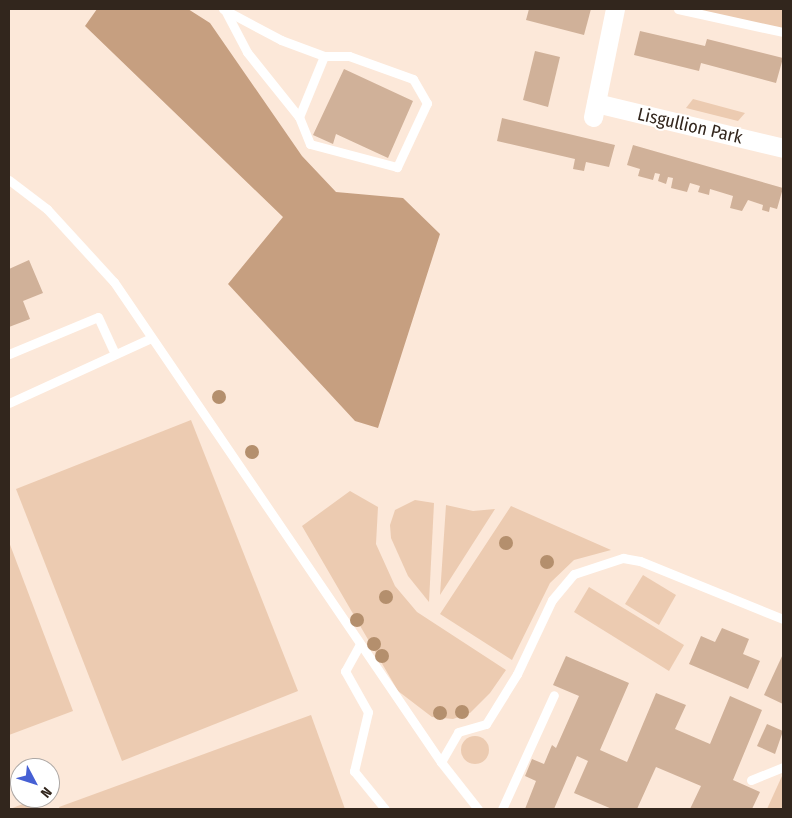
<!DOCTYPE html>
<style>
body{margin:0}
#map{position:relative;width:792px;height:818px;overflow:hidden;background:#fce8d9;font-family:"Fira Sans Condensed",sans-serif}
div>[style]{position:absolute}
.green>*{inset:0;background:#eccbb1}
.round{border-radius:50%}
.forest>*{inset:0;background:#c69f80}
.building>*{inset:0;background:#d0b199}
.service>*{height:9px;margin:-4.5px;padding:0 4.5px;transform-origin:4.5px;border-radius:4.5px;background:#fff}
.minor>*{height:19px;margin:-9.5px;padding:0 9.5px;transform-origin:9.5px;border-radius:9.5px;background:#fff}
.trees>*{width:14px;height:14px;margin:-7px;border-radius:50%;background:#b48f6d}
span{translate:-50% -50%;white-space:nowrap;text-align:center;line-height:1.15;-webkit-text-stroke:4px #fff;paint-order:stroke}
.street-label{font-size:18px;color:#32261d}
.frame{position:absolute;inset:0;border:10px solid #32261d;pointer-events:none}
.north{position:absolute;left:10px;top:758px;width:50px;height:50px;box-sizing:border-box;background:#fff;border:1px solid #ada8a5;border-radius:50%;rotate:130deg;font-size:14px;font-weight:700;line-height:20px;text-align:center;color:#32261d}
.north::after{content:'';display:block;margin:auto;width:18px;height:22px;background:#4660d4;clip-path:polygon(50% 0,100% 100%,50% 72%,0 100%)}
</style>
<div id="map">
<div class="green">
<div style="clip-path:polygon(689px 9px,783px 9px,783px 29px)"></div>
<div style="clip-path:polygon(693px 99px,745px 113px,738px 121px,686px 108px)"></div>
<div style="clip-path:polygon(191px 420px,298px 691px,122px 761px,16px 489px)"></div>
<div style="clip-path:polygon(350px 491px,378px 507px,376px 544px,395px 586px,417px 612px,506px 670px,490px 693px,470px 713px,453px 719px,432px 717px,398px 691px,302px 526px)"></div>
<div style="clip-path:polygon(415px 500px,434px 503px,429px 602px,408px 576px,391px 538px,390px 525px,395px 510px)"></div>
<div style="clip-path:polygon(446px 505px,473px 511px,495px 509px,440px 595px)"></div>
<div style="clip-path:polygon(511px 506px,611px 550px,574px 560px,550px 583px,512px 660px,440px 614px)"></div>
<div style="clip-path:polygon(9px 542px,73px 711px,9px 735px)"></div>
<div style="clip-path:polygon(643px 575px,676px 595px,659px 625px,625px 604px)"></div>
<div style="clip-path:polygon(589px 587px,684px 645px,669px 671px,574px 612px)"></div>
<div style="clip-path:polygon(311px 715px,345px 809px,60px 809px,59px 807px)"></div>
<div class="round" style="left:461px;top:736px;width:28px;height:28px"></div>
<div style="clip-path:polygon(782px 776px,783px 809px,767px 809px)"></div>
<div style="clip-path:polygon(33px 800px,36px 809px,10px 809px)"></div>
</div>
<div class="forest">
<div style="clip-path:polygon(97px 9px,188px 9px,210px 23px,302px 156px,336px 192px,403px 198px,440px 234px,378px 428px,355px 421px,228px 284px,283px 217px,85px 26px)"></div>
</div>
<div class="building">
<div style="clip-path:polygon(529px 9px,591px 9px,584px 35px,526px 20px)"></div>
<div style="clip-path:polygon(640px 31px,705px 46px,707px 39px,783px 58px,776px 83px,701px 63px,699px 71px,634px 55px)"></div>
<div style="clip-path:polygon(535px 51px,560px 57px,548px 107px,523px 100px)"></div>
<div style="clip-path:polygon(344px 69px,413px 101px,388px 158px,336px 134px,333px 144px,313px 135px)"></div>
<div style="clip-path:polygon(502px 118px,615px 145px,609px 167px,586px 162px,584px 171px,573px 169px,575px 159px,497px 141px)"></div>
<div style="clip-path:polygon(633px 145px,783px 188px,777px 209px,770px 207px,769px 212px,762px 210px,763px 205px,748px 200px,742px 211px,730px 208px,733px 196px,710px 189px,709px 195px,698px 192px,700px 186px,690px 183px,687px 192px,671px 188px,673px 178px,668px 177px,666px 184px,658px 181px,660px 174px,655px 173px,653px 180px,638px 176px,640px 169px,627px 165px)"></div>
<div style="clip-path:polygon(29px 260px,43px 293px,23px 301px,30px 319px,9px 327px,9px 269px)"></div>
<div style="clip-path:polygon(722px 628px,749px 639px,743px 654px,760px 661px,748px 689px,689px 664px,701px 636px,715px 642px)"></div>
<div style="clip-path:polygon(783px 654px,783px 704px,764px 695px)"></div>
<div style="clip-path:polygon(566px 656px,629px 683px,600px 750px,627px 762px,656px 693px,686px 705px,675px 729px,710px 744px,730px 696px,762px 710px,733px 780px,760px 792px,752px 809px,690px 809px,701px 786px,656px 767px,637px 809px,612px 809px,574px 793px,588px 761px,577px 756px,554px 809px,525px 809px,536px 781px,525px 776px,532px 759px,544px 764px,552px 745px,556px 748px,579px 696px,553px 685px)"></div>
<div style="clip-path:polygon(767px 724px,783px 731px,775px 754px,757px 746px)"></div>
</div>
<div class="service">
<div style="left:223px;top:9px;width:66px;rotate:28.1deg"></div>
<div style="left:281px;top:40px;width:46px;rotate:20.4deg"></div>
<div style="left:324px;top:56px;width:25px"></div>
<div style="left:349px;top:56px;width:68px;rotate:19.8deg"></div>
<div style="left:413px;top:79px;width:28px;rotate:60deg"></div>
<div style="left:427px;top:103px;width:71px;rotate:115.1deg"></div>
<div style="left:397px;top:167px;width:90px;rotate:-165.2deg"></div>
<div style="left:310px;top:144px;width:29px;rotate:-112deg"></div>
<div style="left:299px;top:117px;width:83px;rotate:-128.7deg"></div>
<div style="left:247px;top:52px;width:45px;rotate:-117.7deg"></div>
<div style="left:678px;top:9px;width:107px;rotate:12.4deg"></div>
<div style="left:299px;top:117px;width:66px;rotate:-67.7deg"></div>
<div style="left:9px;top:180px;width:48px;rotate:37.3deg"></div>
<div style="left:47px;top:209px;width:99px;rotate:47.5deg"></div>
<div style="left:114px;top:282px;width:581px;rotate:55.74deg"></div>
<div style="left:9px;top:354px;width:96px;rotate:-22.6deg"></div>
<div style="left:98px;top:317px;width:41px;rotate:65.3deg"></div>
<div style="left:9px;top:403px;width:156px;rotate:-24.6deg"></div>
<div style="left:359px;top:646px;width:29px;rotate:119deg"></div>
<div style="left:345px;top:671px;width:47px;rotate:60.7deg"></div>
<div style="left:368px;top:712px;width:61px;rotate:103.3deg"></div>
<div style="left:354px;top:771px;width:49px;rotate:50.8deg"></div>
<div style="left:751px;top:780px;width:35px;rotate:-22deg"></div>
<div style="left:478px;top:809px;width:60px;rotate:-128.2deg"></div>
<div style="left:441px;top:762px;width:34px;rotate:-60deg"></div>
<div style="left:458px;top:732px;width:29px;rotate:-16deg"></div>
<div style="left:486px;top:724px;width:59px;rotate:-58.2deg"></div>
<div style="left:517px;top:674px;width:82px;rotate:-64.7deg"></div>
<div style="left:552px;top:600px;width:34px;rotate:-50deg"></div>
<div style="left:574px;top:574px;width:52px;rotate:-18.1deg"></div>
<div style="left:623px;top:558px;width:17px;rotate:10deg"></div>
<div style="left:640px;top:561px;width:154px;rotate:22.1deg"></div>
<div style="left:502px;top:809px;width:125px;rotate:-65.5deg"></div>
</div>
<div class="minor">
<div style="left:596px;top:103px;width:192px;rotate:13.5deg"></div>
<div style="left:593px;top:117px;width:110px;rotate:-78.5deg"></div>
</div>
<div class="trees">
<div style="left:219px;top:397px"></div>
<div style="left:252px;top:452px"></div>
<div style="left:506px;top:543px"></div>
<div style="left:547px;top:562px"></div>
<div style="left:386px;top:597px"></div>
<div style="left:357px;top:620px"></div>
<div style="left:374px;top:644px"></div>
<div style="left:382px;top:656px"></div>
<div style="left:462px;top:712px"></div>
<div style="left:440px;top:713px"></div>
</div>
<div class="street-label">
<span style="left:690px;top:126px;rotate:13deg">Lisgullion Park</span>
</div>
<div class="frame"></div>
<div class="north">N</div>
</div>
